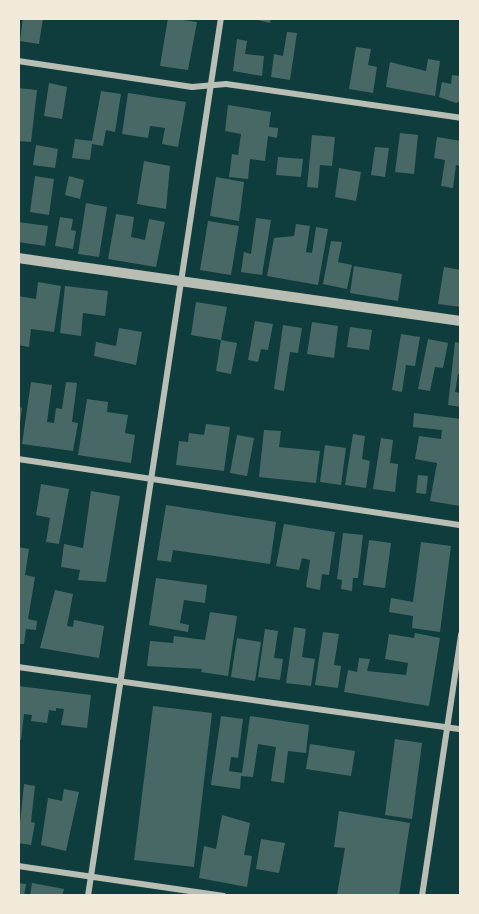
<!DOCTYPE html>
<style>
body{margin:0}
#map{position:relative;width:479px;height:914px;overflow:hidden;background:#0f3d3e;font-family:Cabin,sans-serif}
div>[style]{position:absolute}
.building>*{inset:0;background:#486865}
.minor>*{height:6px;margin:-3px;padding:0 3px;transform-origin:3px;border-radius:3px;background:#b8beb3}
.tertiary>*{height:10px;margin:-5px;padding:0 5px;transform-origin:5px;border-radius:5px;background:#b8beb3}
span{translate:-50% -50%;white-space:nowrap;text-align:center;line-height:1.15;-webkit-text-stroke:5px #f1e9da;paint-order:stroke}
.frame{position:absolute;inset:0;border:20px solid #f1e9da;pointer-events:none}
</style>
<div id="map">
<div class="building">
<div style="clip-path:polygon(23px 18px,43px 18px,39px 44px,20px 41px)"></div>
<div style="clip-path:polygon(168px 18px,197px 22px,188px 70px,160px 66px)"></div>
<div style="clip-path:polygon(250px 18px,271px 18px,270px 23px)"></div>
<div style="clip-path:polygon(287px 32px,297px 33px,290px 80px,271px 77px,274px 54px,283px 56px)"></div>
<div style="clip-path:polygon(237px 39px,247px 41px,245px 54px,264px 56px,262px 76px,233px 71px)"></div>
<div style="clip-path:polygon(356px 47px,371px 49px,368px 65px,377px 67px,373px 93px,349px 89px)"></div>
<div style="clip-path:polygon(428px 59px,440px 61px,435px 96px,386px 87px,390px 62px,426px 71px)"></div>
<div style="clip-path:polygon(452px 75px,461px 76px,461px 101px,456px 103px,439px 97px,442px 82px,451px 84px)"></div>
<div style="clip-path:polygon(49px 83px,67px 87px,62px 119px,44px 116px)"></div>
<div style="clip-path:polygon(18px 88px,37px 90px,31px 142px,18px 141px)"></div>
<div style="clip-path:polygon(101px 91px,121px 94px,115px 132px,106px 130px,103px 146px,92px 144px,90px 160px,72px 158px,75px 139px,92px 141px)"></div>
<div style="clip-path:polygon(128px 93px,186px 102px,178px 147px,162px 144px,165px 128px,150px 126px,148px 138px,122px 134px)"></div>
<div style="clip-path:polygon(228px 105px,271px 112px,269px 127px,278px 128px,277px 138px,268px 136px,265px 161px,250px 159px,248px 179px,229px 177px,232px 154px,238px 155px,241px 134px,225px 131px)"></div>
<div style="clip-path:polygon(400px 133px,418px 135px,414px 174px,395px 172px)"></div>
<div style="clip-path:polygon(312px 135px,335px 137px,332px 166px,320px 165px,318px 188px,307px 187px)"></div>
<div style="clip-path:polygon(437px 137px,461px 141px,461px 166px,456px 165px,453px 188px,441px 186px,445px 160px,434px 158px)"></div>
<div style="clip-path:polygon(36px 145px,58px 149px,55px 168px,33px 165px)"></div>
<div style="clip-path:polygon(375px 147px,389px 148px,385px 177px,371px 175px)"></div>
<div style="clip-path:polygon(278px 157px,303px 159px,301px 177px,276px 175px)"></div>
<div style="clip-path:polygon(144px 161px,170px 166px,166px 209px,137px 204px)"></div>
<div style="clip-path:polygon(339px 168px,361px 172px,356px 201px,335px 197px)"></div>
<div style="clip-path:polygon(35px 176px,54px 179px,49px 215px,30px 212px)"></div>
<div style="clip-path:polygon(69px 176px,84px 180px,80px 199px,65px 195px)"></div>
<div style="clip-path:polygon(216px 177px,244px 182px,239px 221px,210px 216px)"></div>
<div style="clip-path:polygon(86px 203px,107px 207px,99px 257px,78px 254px)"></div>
<div style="clip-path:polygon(116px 214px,134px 217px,131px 237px,145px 240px,149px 219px,165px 222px,156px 267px,108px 259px)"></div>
<div style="clip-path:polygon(60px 217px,73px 219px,71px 230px,76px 231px,73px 249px,55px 246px)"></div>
<div style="clip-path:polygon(256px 218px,271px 220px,262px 275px,241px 272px,244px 252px,251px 254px)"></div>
<div style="clip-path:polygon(208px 221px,239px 226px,231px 275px,200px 270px)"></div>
<div style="clip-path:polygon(18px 222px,48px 226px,45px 246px,18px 242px)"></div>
<div style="clip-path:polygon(296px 224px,310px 226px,306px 252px,312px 253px,316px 227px,328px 229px,318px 285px,267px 276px,274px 238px,294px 236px)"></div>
<div style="clip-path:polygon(331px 241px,342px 242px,338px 262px,352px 265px,347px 289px,323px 284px)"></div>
<div style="clip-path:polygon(354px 266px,402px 274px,398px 301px,350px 293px)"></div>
<div style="clip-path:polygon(444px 267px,461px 270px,461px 307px,438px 304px)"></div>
<div style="clip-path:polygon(38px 282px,61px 286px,54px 332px,31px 329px,29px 347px,18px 345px,18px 296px,36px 299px)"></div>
<div style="clip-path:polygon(65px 286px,108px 291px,105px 316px,83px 313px,81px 336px,60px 333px)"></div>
<div style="clip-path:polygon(196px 302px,227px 307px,221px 340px,191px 335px)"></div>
<div style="clip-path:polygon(255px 321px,273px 324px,268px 350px,261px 349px,258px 362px,248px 360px)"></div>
<div style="clip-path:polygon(312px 322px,338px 326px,334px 358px,307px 354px)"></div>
<div style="clip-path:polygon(283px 325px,302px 328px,298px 353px,290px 352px,284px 391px,274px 389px)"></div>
<div style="clip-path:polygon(350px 327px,372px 330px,369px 350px,347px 347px)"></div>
<div style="clip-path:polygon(119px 328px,142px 332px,136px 365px,94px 356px,96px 342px,116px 346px)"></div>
<div style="clip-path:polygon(401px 334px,420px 337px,415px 366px,406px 365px,402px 392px,392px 390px)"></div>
<div style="clip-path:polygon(428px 339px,448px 343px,443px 368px,435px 367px,430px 391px,418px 389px)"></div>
<div style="clip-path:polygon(221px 340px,237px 343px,231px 374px,216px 371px)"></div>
<div style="clip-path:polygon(455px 342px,461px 343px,461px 374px,458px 374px,455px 392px,461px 393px,461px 407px,448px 405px)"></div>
<div style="clip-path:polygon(31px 382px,52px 385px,47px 422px,54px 423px,56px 408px,62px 409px,66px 382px,77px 383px,72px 422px,78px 423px,73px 451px,22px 444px)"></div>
<div style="clip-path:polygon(87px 399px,108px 402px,107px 412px,128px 415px,125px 433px,135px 435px,131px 463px,78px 455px)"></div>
<div style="clip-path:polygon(18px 407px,22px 408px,19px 430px,18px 430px)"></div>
<div style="clip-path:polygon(414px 413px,461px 419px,460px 506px,430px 501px,437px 463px,415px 459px,419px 436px,441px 439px,442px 430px,413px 427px)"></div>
<div style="clip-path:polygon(206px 424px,230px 427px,224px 471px,176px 465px,179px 441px,188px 442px,189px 433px,204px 435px)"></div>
<div style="clip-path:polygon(264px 430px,281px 431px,279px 447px,320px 451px,316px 483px,259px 477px)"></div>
<div style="clip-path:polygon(353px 434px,365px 436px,362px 459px,370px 461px,366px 488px,345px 485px)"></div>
<div style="clip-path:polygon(237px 435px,254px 438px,247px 476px,230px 473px)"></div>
<div style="clip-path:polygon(381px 438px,393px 440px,390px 463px,398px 464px,395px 492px,373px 489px)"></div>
<div style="clip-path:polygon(325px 445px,346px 448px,341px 485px,320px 482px)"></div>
<div style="clip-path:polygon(418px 475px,428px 476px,426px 494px,416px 493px)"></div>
<div style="clip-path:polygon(41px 484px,69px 489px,59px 544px,46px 542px,50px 518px,36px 515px)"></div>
<div style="clip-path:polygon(91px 491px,120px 496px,106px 582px,78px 580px,80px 570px,61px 567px,64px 544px,83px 548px)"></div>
<div style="clip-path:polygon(166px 505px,276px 522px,270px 564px,173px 550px,171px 562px,157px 560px)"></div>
<div style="clip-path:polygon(284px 524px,335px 532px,329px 575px,322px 574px,320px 590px,306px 587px,310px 560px,302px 558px,299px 570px,276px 566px)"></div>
<div style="clip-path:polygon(343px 533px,363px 535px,358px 578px,353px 578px,352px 591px,341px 589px,342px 580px,337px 579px)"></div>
<div style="clip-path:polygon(369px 540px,391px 543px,385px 588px,363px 585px)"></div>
<div style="clip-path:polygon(421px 542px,451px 546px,440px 632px,412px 628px,413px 616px,389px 612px,391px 598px,413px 602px)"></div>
<div style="clip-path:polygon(18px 547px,29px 549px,25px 575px,35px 577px,28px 619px,37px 621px,36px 630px,26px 629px,24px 644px,18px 644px)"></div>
<div style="clip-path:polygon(156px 578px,207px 585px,205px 603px,184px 600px,180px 623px,189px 625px,188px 632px,149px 625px)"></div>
<div style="clip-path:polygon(55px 590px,73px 594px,67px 626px,73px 627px,74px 620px,104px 626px,99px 658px,40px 648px)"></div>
<div style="clip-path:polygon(210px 612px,237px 616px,228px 676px,201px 672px,202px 669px,147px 666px,150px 641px,173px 643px,174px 636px,205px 640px)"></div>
<div style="clip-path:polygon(294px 627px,306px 629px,302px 657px,315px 659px,311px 686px,286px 683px)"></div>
<div style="clip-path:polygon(265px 629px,278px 631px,274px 658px,283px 659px,280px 680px,258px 677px)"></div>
<div style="clip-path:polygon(323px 632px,339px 634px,334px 665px,341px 666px,338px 688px,315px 685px)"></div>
<div style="clip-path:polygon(415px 633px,440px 638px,429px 706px,344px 692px,348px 670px,357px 672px,359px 658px,370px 659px,367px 671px,406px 675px,408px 663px,385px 659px,389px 634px,414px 638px)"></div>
<div style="clip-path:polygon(237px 638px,261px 642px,255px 681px,231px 677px)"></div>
<div style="clip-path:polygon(18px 686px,91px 695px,87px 728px,61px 725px,64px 709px,56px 708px,56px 711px,49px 710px,47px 723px,31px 721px,32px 715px,24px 714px,21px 740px,18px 740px)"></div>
<div style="clip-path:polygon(153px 706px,212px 713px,194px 867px,134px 860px)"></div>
<div style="clip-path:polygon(221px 716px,243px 719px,238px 758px,231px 757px,229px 771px,242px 773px,250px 716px,309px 725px,306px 753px,288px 751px,284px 783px,271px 781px,276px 747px,258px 744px,253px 777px,241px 776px,240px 789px,211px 785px)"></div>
<div style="clip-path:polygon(395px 739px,422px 743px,412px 819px,385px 815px)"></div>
<div style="clip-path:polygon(310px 744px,355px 751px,351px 776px,306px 769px)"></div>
<div style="clip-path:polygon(24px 784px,35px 786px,31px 822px,35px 823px,31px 845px,18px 843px)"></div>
<div style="clip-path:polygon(64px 789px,79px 792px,66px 851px,41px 845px,48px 798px,62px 801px)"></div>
<div style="clip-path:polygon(339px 811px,410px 823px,399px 896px,337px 895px,345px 848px,334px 847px)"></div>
<div style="clip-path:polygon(222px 815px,250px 823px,244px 855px,252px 856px,247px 887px,199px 878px,204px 846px,216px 849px)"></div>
<div style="clip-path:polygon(261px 839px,285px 843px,279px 873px,256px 869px)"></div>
<div style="clip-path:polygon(18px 883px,26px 884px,24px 896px,18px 896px)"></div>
<div style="clip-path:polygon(32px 883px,64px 889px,62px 896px,30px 896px)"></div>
</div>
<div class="minor">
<div style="left:18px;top:61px;width:176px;rotate:8.5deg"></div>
<div style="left:192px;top:87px;width:34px;rotate:-5deg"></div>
<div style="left:226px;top:84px;width:237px;rotate:8.2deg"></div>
<div style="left:18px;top:459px;width:448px;rotate:8.5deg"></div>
<div style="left:18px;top:667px;width:447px;rotate:8deg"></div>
<div style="left:18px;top:866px;width:208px;rotate:8.3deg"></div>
<div style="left:88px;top:896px;width:888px;rotate:-81.39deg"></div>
<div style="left:422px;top:896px;width:265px;rotate:-81.5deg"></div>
</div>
<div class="tertiary">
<div style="left:18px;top:258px;width:447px;rotate:8.1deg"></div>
</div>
<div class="frame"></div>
</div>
